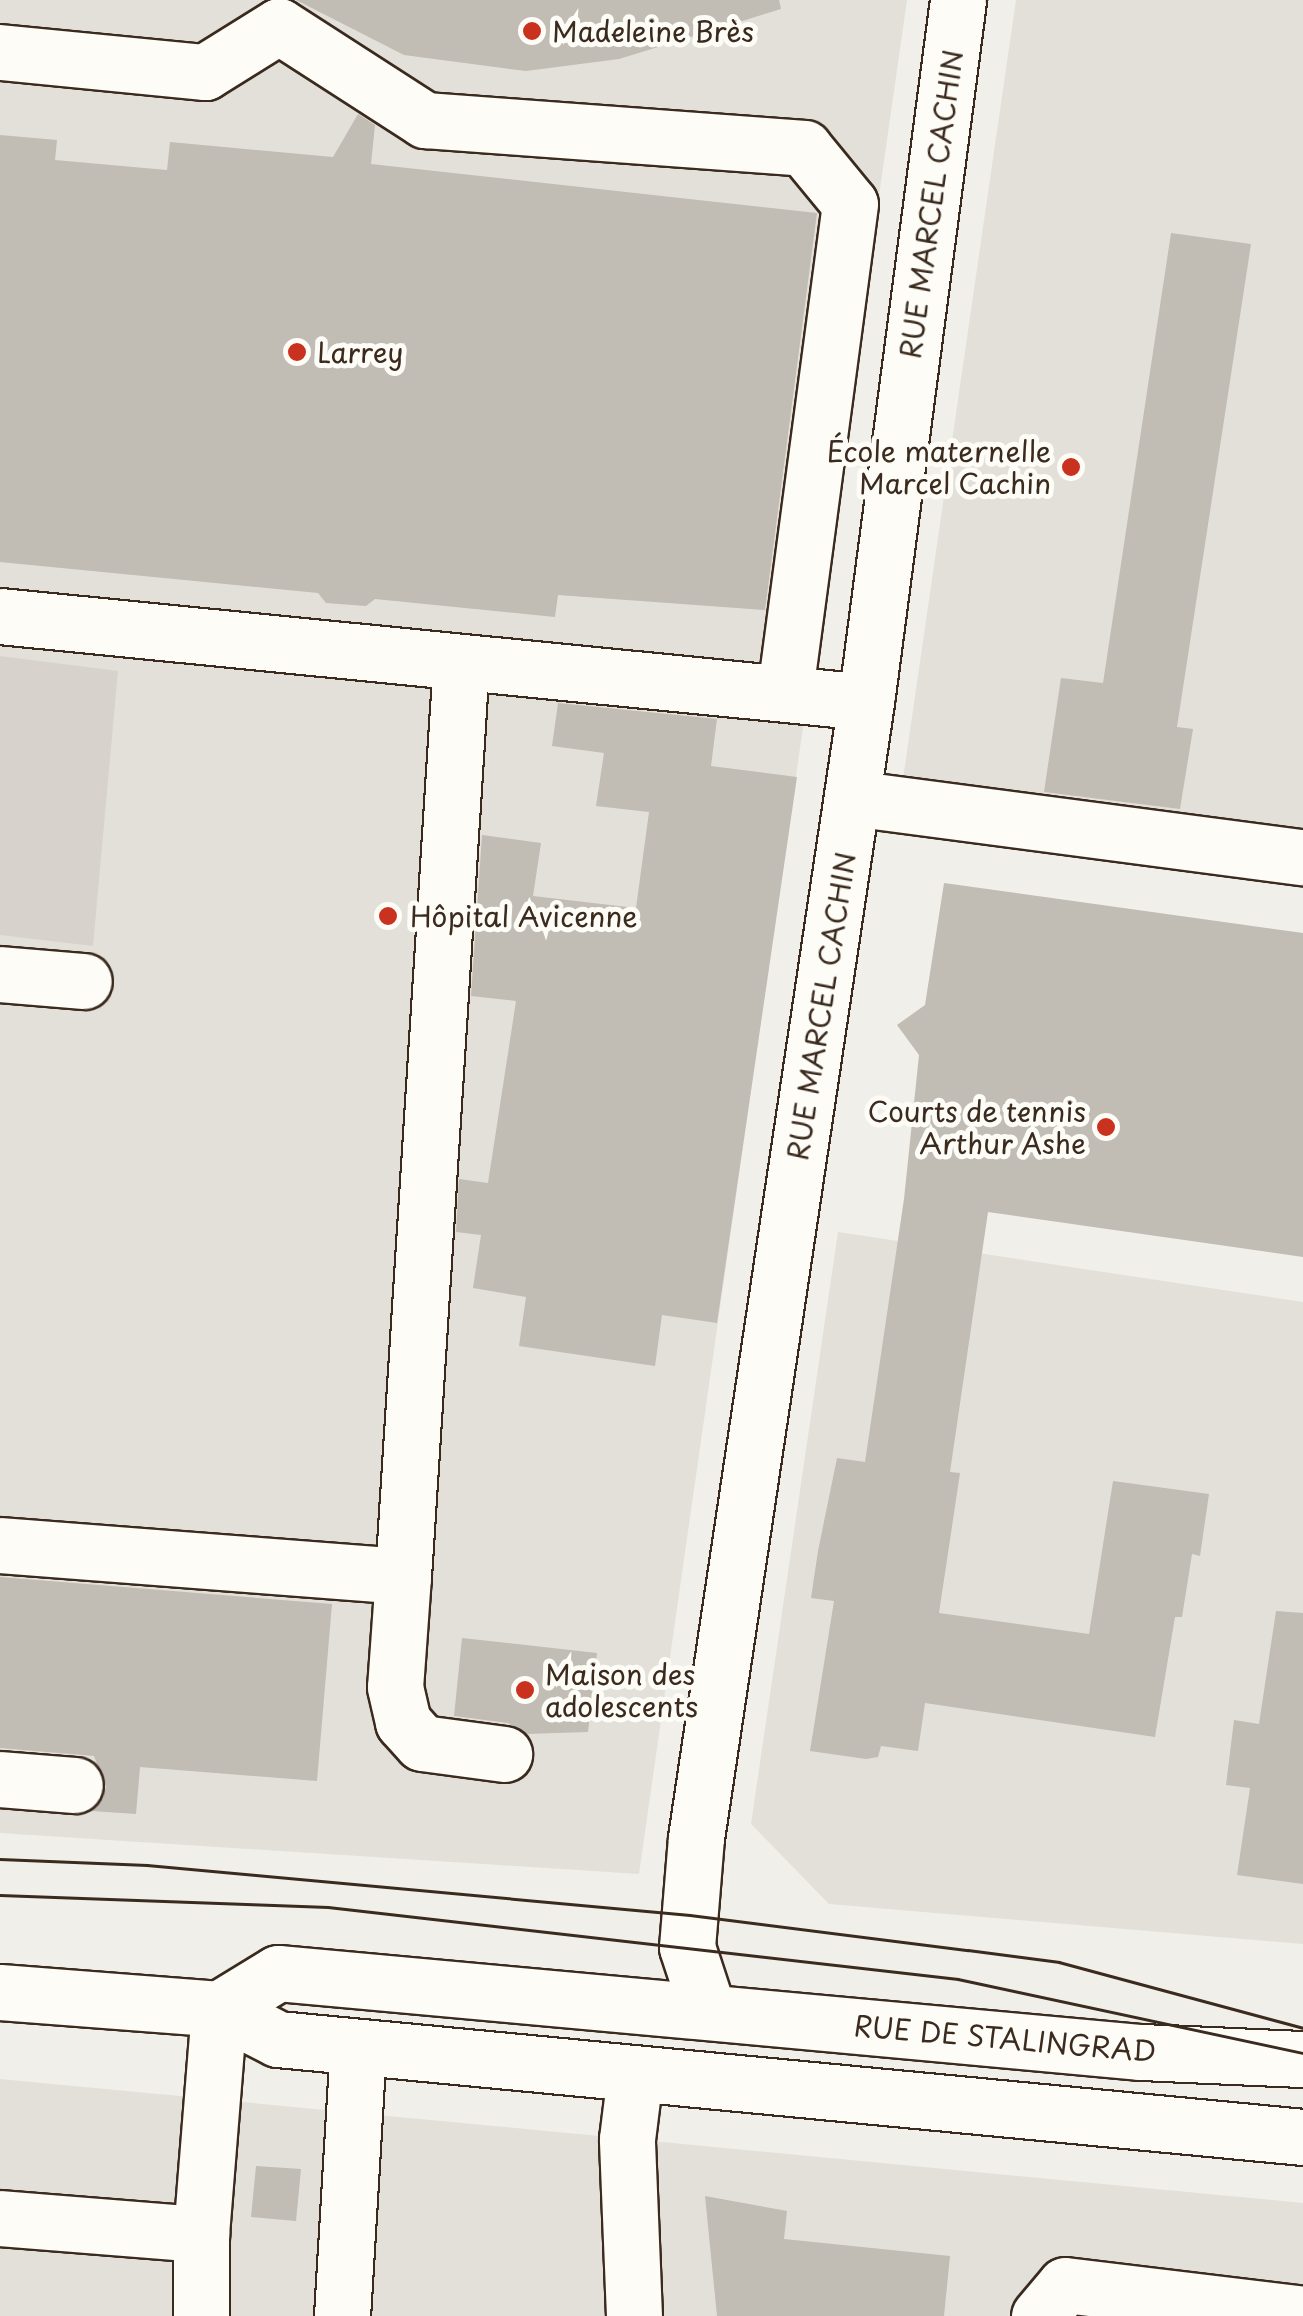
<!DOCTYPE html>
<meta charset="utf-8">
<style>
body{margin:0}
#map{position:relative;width:1303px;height:2316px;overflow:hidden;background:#f1efea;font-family:"Playpen Sans",sans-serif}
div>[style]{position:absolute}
.built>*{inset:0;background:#e3e0da}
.green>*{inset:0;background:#d7d2cc}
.building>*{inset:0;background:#c1bcb4}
.roads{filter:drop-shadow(2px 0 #3b2a1e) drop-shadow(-2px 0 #3b2a1e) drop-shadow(0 2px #3b2a1e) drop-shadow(0 -2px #3b2a1e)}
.minor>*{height:55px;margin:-27.5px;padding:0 27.5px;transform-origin:27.5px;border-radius:27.5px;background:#fdfcf7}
.major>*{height:55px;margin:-27.5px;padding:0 27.5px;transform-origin:27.5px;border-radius:27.5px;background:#fdfcf7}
.tram>*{height:2.5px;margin:-1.25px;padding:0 1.25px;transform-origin:1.25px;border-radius:1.25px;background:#3b2a1e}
.dots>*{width:28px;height:28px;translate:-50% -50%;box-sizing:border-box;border:5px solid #fdfcf7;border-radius:50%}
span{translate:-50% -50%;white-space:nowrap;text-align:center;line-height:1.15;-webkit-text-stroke:10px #fdfcf7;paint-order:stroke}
.poi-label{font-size:28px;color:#3b2a1e}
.left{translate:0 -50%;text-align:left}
.right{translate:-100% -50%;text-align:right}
.street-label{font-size:28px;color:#3b2a1e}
</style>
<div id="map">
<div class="built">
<div style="clip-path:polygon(0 0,907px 0,639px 1874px,0 1833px)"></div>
<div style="clip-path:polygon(1016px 0,1303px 0,1303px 840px,902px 786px)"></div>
<div style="clip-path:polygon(838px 1232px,1303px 1302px,1303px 1944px,829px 1904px,751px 1824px)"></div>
<div style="clip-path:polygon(0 2079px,1303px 2203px,1303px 2316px,0 2316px)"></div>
</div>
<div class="green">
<div style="clip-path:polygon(0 656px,118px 671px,93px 946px,0 935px)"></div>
</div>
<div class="building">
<div style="clip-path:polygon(296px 0,779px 0,781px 9px,619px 59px,526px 71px,404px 55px)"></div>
<div style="clip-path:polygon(358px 114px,375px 125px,371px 164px,817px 213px,765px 610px,558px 595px,555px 617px,375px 599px,366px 606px,326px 603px,318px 593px,0 562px,0 135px,57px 140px,55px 160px,167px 170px,170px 142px,333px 157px)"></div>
<div style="clip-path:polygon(1171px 233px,1251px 244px,1177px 727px,1193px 729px,1180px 809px,1044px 792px,1061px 678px,1103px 683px)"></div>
<div style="clip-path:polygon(558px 703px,717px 719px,711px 766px,797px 777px,717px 1323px,662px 1315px,655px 1366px,519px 1346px,526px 1297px,473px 1288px,481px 1235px,456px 1232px,459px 1179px,488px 1183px,516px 1001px,471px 996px,482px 835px,541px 843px,533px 896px,636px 908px,649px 812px,596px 806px,604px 753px,552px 746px)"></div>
<div style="clip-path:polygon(944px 883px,1303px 933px,1303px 1257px,988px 1212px,950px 1472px,960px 1473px,939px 1613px,1089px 1634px,1113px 1481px,1209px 1494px,1200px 1556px,1192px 1554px,1182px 1617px,1175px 1617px,1155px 1737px,925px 1703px,918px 1751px,881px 1746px,878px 1757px,866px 1759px,810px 1751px,834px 1601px,811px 1598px,818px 1551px,837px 1458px,865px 1462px,904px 1199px,919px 1055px,897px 1025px,925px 1005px)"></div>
<div style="clip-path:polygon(0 1577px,332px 1604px,317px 1781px,140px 1767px,136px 1814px,92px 1811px,106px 1787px,94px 1756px,0 1748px)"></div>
<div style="clip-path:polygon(1276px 1611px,1303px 1613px,1303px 1884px,1237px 1875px,1250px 1788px,1226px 1785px,1234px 1720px,1259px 1724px)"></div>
<div style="clip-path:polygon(462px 1638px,597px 1653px,588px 1732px,526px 1734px,508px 1723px,454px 1716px)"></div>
<div style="clip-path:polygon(256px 2166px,301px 2169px,296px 2221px,251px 2217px)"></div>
<div style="clip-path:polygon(705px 2196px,787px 2211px,784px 2239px,950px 2256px,944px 2316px,717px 2316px)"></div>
</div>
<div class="roads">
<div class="minor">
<div style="left:0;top:52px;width:206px;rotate:5.6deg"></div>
<div style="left:205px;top:72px;width:87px;rotate:-31.9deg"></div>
<div style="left:279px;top:26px;width:174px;rotate:32.8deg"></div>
<div style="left:425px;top:120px;width:380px;rotate:4.2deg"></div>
<div style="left:804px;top:148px;width:72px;rotate:50.6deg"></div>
<div style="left:850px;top:204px;width:494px;rotate:97.6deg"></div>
<div style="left:0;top:616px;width:870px;rotate:5.67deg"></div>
<div style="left:852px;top:798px;width:455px;rotate:7.5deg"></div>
<div style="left:0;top:974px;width:84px;rotate:4.8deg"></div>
<div style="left:0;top:1545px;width:404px;rotate:4.4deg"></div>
<div style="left:403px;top:1576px;width:111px;rotate:94.1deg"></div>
<div style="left:395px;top:1687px;width:36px;rotate:77deg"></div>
<div style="left:403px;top:1722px;width:28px;rotate:48deg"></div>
<div style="left:422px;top:1743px;width:83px;rotate:7.6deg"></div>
<div style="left:403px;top:1576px;width:916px;rotate:-86.37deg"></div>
<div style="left:0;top:1779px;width:75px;rotate:4.6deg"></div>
<div style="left:707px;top:2008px;width:64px;rotate:-108.2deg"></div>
<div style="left:687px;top:1947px;width:109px;rotate:-85.3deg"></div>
<div style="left:696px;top:1838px;width:1149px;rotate:-81.49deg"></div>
<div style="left:866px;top:702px;width:708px;rotate:-82.53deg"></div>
<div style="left:0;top:2218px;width:202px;rotate:4.6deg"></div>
<div style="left:201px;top:2316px;width:82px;rotate:-90deg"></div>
<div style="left:201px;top:2234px;width:226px;rotate:-85.4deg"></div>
<div style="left:342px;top:2316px;width:268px;rotate:-86.6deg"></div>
<div style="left:634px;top:2316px;width:177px;rotate:-92.3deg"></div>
<div style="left:627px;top:2139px;width:64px;rotate:-82.9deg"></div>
<div style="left:1039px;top:2316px;width:40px;rotate:-50deg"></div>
<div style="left:1065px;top:2285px;width:240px;rotate:6.9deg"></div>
</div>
<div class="major">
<div style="left:0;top:1992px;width:220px;rotate:4.4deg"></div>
<div style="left:219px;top:2009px;width:66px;rotate:27deg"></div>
<div style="left:278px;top:2039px;width:1030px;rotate:5.46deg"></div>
<div style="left:219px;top:2009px;width:69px;rotate:-31.4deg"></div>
<div style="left:278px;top:1973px;width:867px;rotate:5.23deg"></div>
<div style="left:1141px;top:2052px;width:162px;rotate:2.5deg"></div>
</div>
</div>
<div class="tram">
<div style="left:0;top:1859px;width:147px;rotate:2.3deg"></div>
<div style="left:147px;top:1865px;width:545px;rotate:5.26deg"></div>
<div style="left:690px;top:1915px;width:280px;rotate:7.2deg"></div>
<div style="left:968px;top:1950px;width:92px;rotate:7.5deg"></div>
<div style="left:1059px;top:1962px;width:253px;rotate:15.1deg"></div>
<div style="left:0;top:1895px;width:328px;rotate:2.1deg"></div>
<div style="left:328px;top:1907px;width:634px;rotate:6.52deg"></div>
<div style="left:958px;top:1979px;width:353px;rotate:12.1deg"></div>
</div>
<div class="dots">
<div style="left:532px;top:31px;background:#c8321e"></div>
<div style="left:297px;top:352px;background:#c8321e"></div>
<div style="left:1071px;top:467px;background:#c8321e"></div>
<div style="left:388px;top:916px;background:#c8321e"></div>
<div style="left:1106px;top:1127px;background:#c8321e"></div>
<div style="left:525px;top:1690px;background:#c8321e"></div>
</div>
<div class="poi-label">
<span class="left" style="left:552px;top:31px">Madeleine Brès</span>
<span class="left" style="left:317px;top:352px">Larrey</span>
<span class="right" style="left:1051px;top:467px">École maternelle<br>Marcel Cachin</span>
<span class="left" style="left:410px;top:916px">Hôpital Avicenne</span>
<span class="right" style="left:1086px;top:1127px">Courts de tennis<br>Arthur Ashe</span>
<span class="left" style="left:545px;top:1690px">Maison des<br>adolescents</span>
</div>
<div class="street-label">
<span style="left:931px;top:204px;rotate:-82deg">RUE MARCEL CACHIN</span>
<span style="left:821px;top:1006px;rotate:-81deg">RUE MARCEL CACHIN</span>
<span style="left:1005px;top:2038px;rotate:5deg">RUE DE STALINGRAD</span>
</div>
</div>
